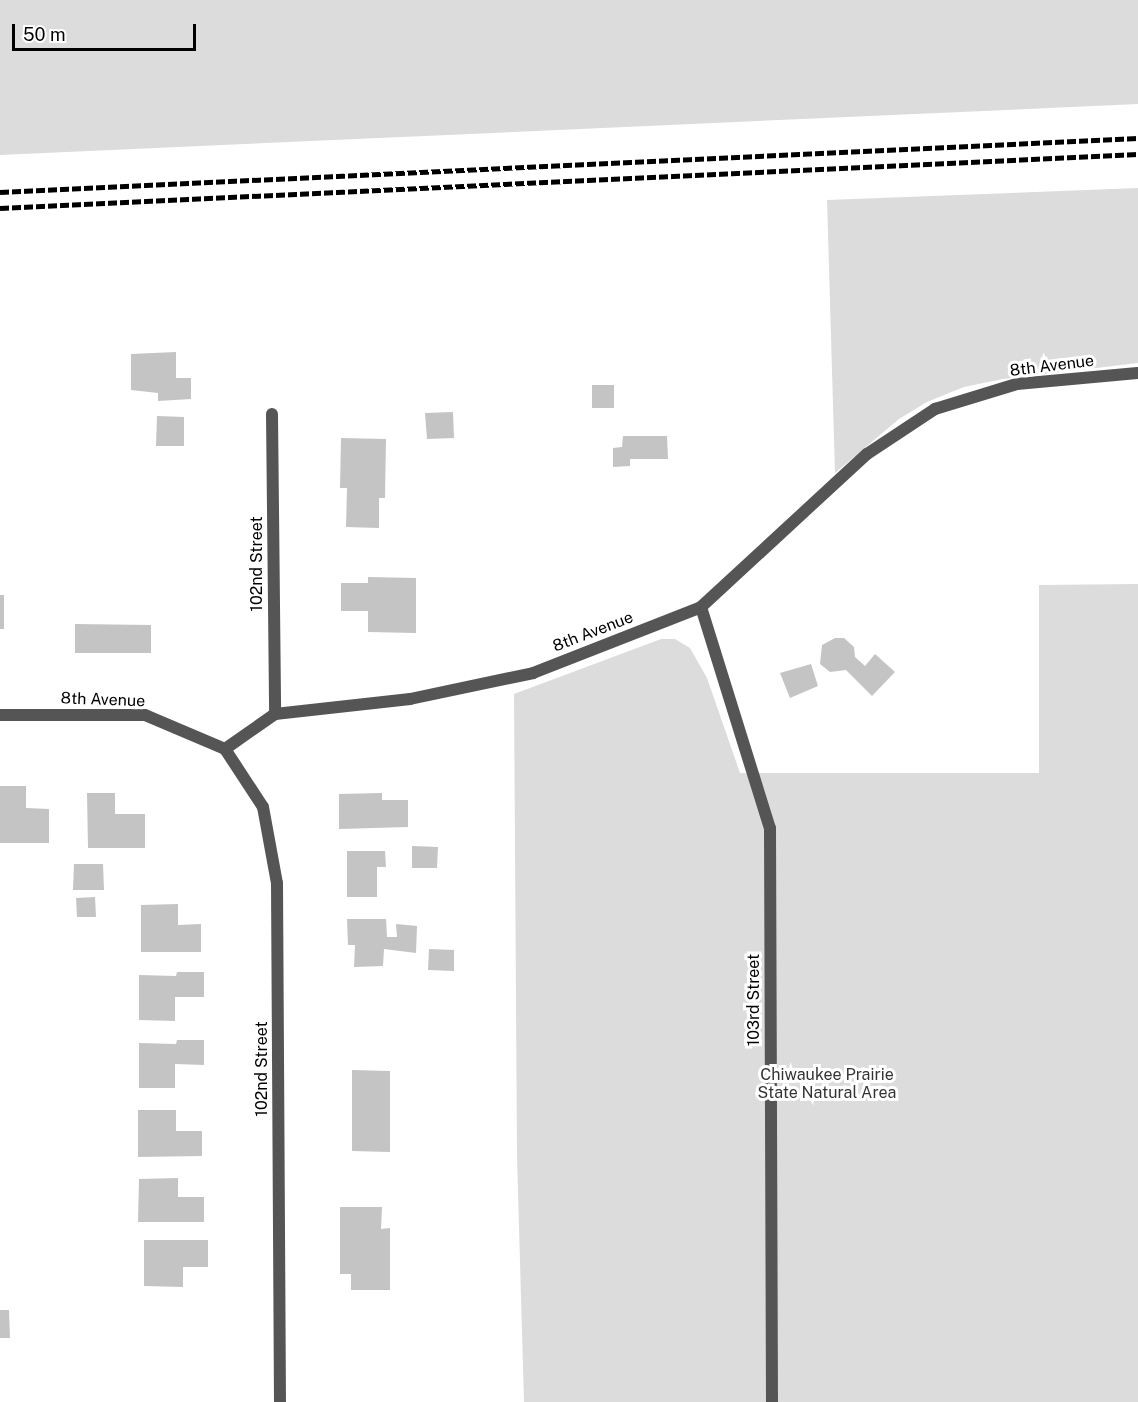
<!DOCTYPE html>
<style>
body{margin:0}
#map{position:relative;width:1138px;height:1402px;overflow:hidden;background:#fff;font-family:"Public Sans",sans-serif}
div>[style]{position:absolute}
.green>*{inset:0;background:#dcdcdc}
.building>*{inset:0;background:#c4c4c4}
.minor>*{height:12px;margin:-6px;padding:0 6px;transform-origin:6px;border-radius:6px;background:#555}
.rail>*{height:4.5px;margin-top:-2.25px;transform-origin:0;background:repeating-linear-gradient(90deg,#000 0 9px,transparent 0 12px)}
span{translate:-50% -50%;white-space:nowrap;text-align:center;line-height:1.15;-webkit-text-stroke:6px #fff;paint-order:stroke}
.street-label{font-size:16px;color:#000}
.park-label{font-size:16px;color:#333}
.scale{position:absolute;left:12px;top:24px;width:184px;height:27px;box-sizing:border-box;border:3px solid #000;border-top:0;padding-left:8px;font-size:18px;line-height:21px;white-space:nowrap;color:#000;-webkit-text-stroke:4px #fff;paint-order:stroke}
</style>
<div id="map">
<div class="green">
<div style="clip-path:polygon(0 0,1138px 0,1138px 104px,0 155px)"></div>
<div style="clip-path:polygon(1138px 188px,1138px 363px,1003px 379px,964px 387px,927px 402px,899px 419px,835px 473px,827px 200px)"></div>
<div style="clip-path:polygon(1138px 584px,1138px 1402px,524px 1402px,517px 1157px,514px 694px,661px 639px,675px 639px,690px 648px,707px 678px,740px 773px,1039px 773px,1039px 585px)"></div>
</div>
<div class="building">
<div style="clip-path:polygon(176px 352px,176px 378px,191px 378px,191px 399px,158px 401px,158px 393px,131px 390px,131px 354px)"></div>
<div style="clip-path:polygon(592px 385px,614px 385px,614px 408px,592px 408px)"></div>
<div style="clip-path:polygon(453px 412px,454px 438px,427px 439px,425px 413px)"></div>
<div style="clip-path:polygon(157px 416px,184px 417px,184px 446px,156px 446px)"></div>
<div style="clip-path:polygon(623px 436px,667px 436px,668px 459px,630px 459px,630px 466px,613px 467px,613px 448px,622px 447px)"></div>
<div style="clip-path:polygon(341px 438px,386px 439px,385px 498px,379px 498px,379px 528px,346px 527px,347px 488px,340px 488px)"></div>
<div style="clip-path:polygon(368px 577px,416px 578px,416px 633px,368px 632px,368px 611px,341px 611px,341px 583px,368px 583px)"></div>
<div style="clip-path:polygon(0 595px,4px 595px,4px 629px,0 629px)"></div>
<div style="clip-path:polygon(75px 624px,151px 625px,151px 653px,75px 653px)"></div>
<div style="clip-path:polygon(835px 638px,844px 638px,854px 647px,855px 657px,865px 666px,875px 654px,895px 672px,872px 696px,846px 670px,830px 672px,820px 664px,822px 645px)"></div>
<div style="clip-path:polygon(811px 664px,818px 686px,790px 698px,780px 673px)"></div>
<div style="clip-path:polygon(0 786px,26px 786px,26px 808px,49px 809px,49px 843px,0 843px)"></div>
<div style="clip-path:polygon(87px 793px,115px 793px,115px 814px,145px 814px,145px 848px,88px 848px)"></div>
<div style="clip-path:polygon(382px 793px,382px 800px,408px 800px,408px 827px,339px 829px,339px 794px)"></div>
<div style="clip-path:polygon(412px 846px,438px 847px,437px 868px,412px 868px)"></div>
<div style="clip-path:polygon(347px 851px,385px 851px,386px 867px,377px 867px,377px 897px,347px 897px)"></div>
<div style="clip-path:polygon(74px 864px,103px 864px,104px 890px,73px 890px)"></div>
<div style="clip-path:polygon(95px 897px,96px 917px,77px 917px,76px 898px)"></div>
<div style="clip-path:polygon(178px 904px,178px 925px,201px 924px,201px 952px,141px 952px,141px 905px)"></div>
<div style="clip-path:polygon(347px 919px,386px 919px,387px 937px,397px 937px,396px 924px,417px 926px,416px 953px,384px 949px,383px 966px,354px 967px,355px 945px,348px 945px)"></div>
<div style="clip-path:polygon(429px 949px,454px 950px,454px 971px,428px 970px)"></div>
<div style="clip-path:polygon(177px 972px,204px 972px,204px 997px,175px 997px,175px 1021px,139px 1020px,139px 975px,176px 976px)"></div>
<div style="clip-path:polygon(177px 1040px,204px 1040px,204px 1065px,175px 1064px,175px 1088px,139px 1088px,139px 1043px,176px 1044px)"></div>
<div style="clip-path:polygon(352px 1070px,390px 1071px,390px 1152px,352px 1151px)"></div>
<div style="clip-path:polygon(138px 1110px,176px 1110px,176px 1131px,202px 1131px,202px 1156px,138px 1157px)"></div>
<div style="clip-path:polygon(178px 1178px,178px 1197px,204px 1197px,204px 1222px,138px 1222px,139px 1179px)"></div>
<div style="clip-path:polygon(340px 1207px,382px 1207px,381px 1229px,390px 1228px,390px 1290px,351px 1290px,351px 1274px,340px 1274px)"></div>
<div style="clip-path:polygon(144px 1240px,208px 1240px,208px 1267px,183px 1267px,183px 1287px,144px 1286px)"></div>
<div style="clip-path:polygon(0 1310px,9px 1310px,10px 1338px,0 1338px)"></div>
</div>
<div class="minor">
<div style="left:272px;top:414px;width:300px;rotate:89.4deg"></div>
<div style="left:701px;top:607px;width:232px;rotate:72.7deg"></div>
<div style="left:770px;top:828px;width:574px;rotate:89.8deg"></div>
<div style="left:0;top:715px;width:145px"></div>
<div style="left:145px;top:715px;width:87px;rotate:23deg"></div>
<div style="left:225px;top:749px;width:61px;rotate:-35deg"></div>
<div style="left:275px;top:714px;width:136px;rotate:-6.3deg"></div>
<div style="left:410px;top:699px;width:126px;rotate:-11.9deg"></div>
<div style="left:533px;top:673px;width:180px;rotate:-21.4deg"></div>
<div style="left:701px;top:607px;width:226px;rotate:-42.7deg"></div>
<div style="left:867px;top:454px;width:82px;rotate:-33.5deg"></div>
<div style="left:935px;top:409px;width:86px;rotate:-17deg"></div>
<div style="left:1017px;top:384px;width:121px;rotate:-5.2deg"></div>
<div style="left:225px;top:749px;width:69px;rotate:56.8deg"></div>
<div style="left:263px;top:807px;width:77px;rotate:79.6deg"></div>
<div style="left:277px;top:883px;width:519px;rotate:89.67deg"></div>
</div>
<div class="rail">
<div style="left:0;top:192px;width:1139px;rotate:-2.72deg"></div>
<div style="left:0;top:208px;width:1139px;rotate:-2.72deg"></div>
</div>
<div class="street-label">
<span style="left:1052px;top:366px;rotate:-7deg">8th Avenue</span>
<span style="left:257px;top:564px;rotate:-90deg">102nd Street</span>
<span style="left:593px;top:632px;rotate:-21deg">8th Avenue</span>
<span style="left:103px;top:700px;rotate:2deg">8th Avenue</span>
<span style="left:754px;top:1000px;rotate:-90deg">103rd Street</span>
<span style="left:262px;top:1069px;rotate:-90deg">102nd Street</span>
</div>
<div class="park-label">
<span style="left:827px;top:1084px">Chiwaukee Prairie<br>State Natural Area</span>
</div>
<div class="scale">50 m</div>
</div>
